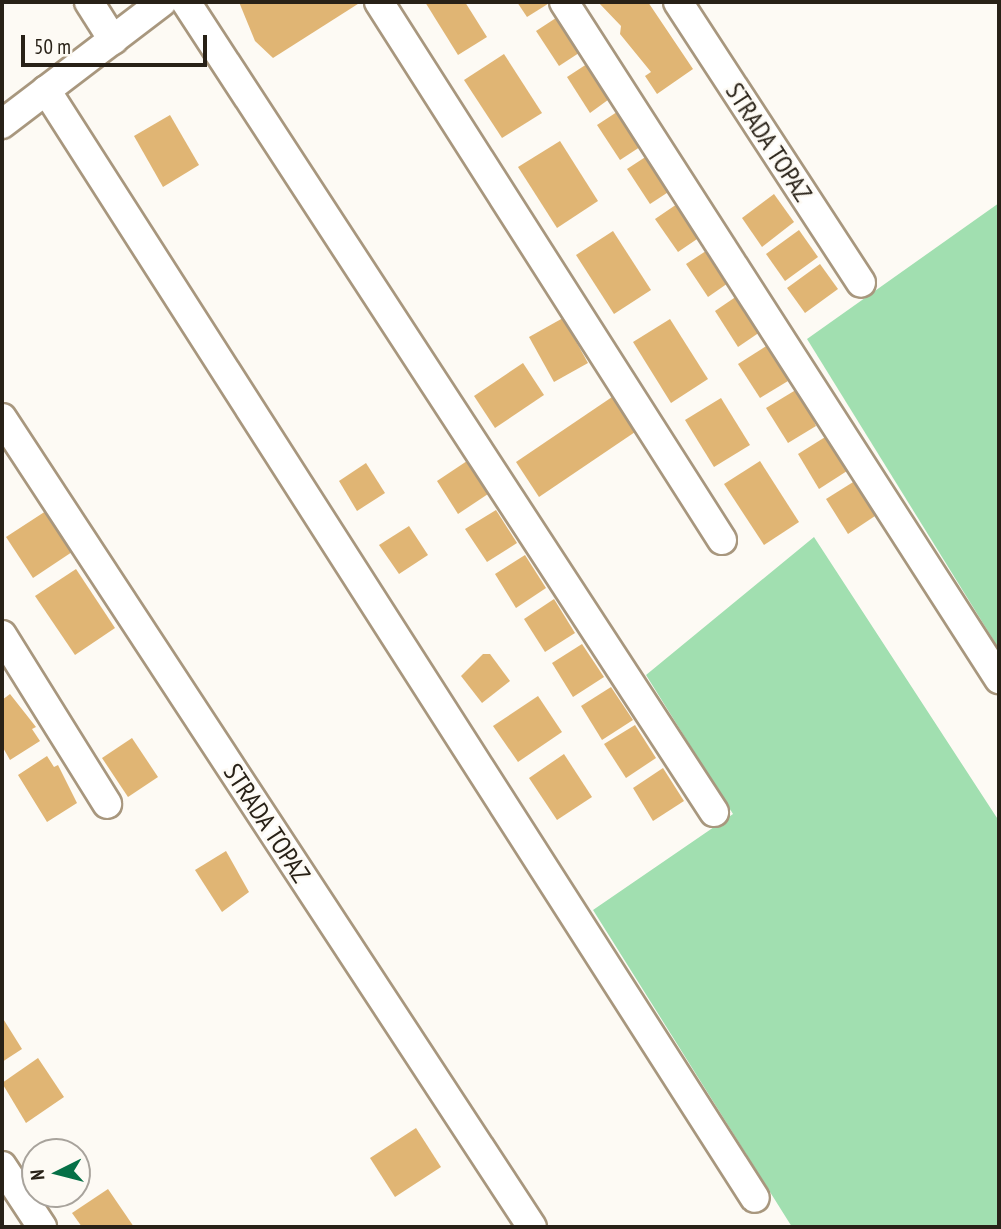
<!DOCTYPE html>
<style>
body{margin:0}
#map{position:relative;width:1001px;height:1229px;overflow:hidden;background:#fdfaf4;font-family:"PT Sans Narrow",sans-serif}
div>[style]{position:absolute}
.green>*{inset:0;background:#a1dfb0}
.building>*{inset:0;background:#e0b574}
.roads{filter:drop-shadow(2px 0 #a8977e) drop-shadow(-2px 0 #a8977e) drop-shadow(0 2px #a8977e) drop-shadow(0 -2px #a8977e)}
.minor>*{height:28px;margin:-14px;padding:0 14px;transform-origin:14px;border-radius:14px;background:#fff}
span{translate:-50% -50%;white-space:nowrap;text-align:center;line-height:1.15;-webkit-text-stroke:5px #fdfaf4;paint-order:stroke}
.street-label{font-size:26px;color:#282117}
.frame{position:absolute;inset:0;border:4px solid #282117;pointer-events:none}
.north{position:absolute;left:21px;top:1138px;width:70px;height:70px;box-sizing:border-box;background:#fdfaf4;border:2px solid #a8a39c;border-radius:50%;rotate:264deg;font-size:19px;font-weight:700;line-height:28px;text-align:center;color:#282117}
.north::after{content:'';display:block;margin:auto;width:24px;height:32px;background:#067047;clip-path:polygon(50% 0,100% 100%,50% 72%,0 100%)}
.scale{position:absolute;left:21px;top:35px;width:186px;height:32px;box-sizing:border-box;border:4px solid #282117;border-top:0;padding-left:9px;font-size:21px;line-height:24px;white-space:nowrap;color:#282117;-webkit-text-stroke:5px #fdfaf4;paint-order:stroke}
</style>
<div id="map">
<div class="green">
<div style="clip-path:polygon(999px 203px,999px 649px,807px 339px)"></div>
<div style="clip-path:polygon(814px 537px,999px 821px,999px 1227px,792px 1227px,593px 910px,733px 814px,646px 675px)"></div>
</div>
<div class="building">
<div style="clip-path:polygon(239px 2px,361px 2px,273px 58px,255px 41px)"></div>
<div style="clip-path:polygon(425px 2px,465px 2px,487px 37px,458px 55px)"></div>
<div style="clip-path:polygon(517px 2px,551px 2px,527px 17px)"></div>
<div style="clip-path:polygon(598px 2px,648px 2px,693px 69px,657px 94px,645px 76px,651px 72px,620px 34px,621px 26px)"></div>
<div style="clip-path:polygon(559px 16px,582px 51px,559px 66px,536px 31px)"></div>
<div style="clip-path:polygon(504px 54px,542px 113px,502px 138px,464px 80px)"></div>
<div style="clip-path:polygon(590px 62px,612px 97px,590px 113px,567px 77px)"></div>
<div style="clip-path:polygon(620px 110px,643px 145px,620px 160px,597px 125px)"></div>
<div style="clip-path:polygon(170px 115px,199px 165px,163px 187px,134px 136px)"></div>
<div style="clip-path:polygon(560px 141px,598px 201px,557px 228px,518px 167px)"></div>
<div style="clip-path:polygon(650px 154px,673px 189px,650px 204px,627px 169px)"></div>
<div style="clip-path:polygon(774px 194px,794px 222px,762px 247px,742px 218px)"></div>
<div style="clip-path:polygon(680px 202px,703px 235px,678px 252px,655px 219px)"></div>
<div style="clip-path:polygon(799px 230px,818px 257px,785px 281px,766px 254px)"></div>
<div style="clip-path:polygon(613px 231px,651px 290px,614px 314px,576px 255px)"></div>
<div style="clip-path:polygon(709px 249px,731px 281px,708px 297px,686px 264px)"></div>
<div style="clip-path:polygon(820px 264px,838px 289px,805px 313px,787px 288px)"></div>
<div style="clip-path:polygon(737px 296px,760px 332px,738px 347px,715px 311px)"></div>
<div style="clip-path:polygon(563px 318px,588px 363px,554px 382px,529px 337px)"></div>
<div style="clip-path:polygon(670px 319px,708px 379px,671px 403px,633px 342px)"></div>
<div style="clip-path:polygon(771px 343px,788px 381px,760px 398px,738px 364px)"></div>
<div style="clip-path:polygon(523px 363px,544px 395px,495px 428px,474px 396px)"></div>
<div style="clip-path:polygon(799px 388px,816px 426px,788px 443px,766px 408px)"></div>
<div style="clip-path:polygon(615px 395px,638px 430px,539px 497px,516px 462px)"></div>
<div style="clip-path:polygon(721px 398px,750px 445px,714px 467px,685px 420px)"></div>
<div style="clip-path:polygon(830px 434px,847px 471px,819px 489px,798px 454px)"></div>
<div style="clip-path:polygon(467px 461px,488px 494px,458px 514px,437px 481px)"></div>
<div style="clip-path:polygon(760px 461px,799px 522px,764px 545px,724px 484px)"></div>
<div style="clip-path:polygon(366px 463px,385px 493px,357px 511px,339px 481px)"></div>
<div style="clip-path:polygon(858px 479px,875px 516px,848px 534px,826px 499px)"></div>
<div style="clip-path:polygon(49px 509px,75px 550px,33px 578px,6px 537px)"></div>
<div style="clip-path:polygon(496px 510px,517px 543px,487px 562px,465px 529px)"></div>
<div style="clip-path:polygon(409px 526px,428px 555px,399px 574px,379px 545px)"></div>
<div style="clip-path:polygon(525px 555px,546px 588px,516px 608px,495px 574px)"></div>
<div style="clip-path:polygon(76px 569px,115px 628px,75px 655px,35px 596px)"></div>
<div style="clip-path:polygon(554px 599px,575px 633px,545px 652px,524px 619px)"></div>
<div style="clip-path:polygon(582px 644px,604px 677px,573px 697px,552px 663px)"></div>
<div style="clip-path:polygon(483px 654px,490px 654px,510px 681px,482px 703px,461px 676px)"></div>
<div style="clip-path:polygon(611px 687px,633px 720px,602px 740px,581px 706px)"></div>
<div style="clip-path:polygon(10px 694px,36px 727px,32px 729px,40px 741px,10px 760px,2px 746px,2px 700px)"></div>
<div style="clip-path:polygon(538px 696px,562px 732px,518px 762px,493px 726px)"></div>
<div style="clip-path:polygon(635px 725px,656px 758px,626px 778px,604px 744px)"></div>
<div style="clip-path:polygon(132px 738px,158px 777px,128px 797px,102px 758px)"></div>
<div style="clip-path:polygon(564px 754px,592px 797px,557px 820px,529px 778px)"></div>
<div style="clip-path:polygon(47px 756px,54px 767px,58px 765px,77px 803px,47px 822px,18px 775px)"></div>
<div style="clip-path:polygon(663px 768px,684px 801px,653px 821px,633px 788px)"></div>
<div style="clip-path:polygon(226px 851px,249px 892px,222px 912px,195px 870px)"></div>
<div style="clip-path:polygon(2px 1017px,22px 1049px,2px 1062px)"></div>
<div style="clip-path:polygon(38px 1058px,64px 1097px,26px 1123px,2px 1083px)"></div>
<div style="clip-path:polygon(416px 1128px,441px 1167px,395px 1197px,370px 1158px)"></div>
<div style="clip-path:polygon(108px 1189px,134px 1227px,82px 1227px,72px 1213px)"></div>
</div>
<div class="roads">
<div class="minor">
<div style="left:89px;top:2px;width:45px;rotate:57.7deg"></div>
<div style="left:186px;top:2px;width:967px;rotate:56.9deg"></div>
<div style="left:379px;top:2px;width:638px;rotate:57.48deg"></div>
<div style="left:564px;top:2px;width:805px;rotate:57.28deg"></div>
<div style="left:678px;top:2px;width:335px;rotate:56.9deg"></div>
<div style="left:46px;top:90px;width:1315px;rotate:57.39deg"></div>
<div style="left:2px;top:124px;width:201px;rotate:-37.3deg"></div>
<div style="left:2px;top:418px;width:967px;rotate:56.77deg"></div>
<div style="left:2px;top:635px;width:199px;rotate:58.1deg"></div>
<div style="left:2px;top:1166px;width:73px;rotate:56.7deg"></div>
</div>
</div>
<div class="street-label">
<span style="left:769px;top:142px;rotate:57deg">STRADA TOPAZ</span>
<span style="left:267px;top:823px;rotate:57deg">STRADA TOPAZ</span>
</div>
<div class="frame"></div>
<div class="north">N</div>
<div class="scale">50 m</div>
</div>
